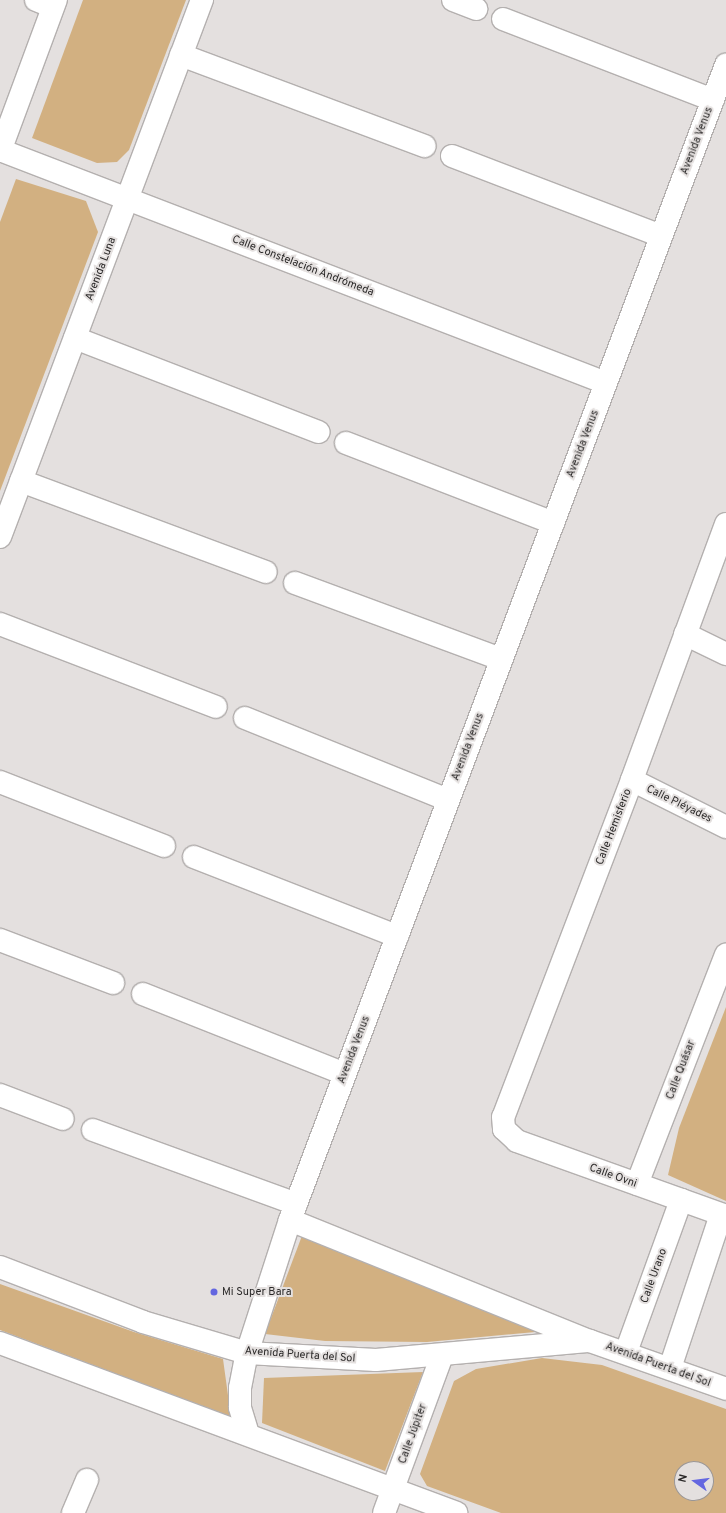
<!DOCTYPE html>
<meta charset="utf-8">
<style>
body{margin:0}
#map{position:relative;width:726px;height:1513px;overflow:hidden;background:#e4e0df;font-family:Overpass,sans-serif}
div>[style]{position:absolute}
.green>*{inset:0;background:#d2b081}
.roads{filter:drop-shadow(1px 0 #b4b0af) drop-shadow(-1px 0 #b4b0af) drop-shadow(0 1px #b4b0af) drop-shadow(0 -1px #b4b0af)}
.minor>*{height:22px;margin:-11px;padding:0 11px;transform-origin:11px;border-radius:11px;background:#fff}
.tertiary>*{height:22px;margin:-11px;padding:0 11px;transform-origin:11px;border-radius:11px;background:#fff}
.dots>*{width:11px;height:11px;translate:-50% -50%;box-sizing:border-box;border:2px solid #e4e0df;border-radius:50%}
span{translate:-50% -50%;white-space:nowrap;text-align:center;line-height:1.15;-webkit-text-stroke:4px #e4e0df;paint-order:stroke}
.street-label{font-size:11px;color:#2a2828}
.poi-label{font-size:11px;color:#2a2828}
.left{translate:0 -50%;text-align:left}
.north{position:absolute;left:674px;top:1461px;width:40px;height:40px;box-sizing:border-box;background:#e4e0df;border:1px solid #9a9696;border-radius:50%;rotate:284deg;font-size:11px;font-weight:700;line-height:16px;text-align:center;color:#2a2828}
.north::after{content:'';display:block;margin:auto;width:14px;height:18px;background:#6467e0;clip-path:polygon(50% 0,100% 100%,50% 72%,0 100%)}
</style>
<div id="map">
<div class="green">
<div style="clip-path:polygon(83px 0,186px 0,129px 150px,117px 162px,97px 163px,32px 138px)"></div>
<div style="clip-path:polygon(16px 179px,86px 201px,98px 232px,0 491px,0 222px)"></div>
<div style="clip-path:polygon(726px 1007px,726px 1201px,668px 1175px,679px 1128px)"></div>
<div style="clip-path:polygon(303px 1233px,546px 1331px,427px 1342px,325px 1341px,265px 1334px)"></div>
<div style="clip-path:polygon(0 1284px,134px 1332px,223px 1359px,231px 1417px,0 1330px)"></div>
<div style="clip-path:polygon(evenodd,542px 1358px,602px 1365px,726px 1409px,726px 1513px,501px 1513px,427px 1486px,420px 1474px,454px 1381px,476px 1369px,542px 1358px,682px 1469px,706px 1469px,706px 1493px,682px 1493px,682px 1469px)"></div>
<div style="clip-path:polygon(423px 1372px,385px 1471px,262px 1423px,264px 1378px)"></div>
</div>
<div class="roads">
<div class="minor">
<div style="left:36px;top:0;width:18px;rotate:22deg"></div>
<div style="left:453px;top:0;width:25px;rotate:21deg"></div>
<div style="left:503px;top:19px;width:225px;rotate:21.1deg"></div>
<div style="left:181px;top:55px;width:260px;rotate:20.5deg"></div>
<div style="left:0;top:150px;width:649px;rotate:21.03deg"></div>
<div style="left:452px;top:156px;width:224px;rotate:20.9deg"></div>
<div style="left:75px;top:338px;width:261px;rotate:21.1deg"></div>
<div style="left:346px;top:443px;width:222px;rotate:21.1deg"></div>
<div style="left:21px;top:481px;width:261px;rotate:20.4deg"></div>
<div style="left:726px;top:524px;width:273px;rotate:110.2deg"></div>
<div style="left:632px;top:780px;width:361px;rotate:110.9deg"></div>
<div style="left:503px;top:1117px;width:12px;rotate:85deg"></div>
<div style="left:504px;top:1129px;width:18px;rotate:43deg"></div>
<div style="left:517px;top:1141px;width:222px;rotate:19.7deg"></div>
<div style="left:295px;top:583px;width:220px;rotate:20.3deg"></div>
<div style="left:0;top:624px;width:231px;rotate:21deg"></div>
<div style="left:685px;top:634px;width:46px;rotate:26deg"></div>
<div style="left:245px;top:718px;width:219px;rotate:22deg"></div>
<div style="left:632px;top:780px;width:105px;rotate:26.6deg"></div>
<div style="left:0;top:782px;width:176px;rotate:21.3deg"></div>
<div style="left:194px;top:857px;width:218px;rotate:21.3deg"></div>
<div style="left:0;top:940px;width:121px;rotate:20.8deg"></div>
<div style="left:143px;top:994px;width:217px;rotate:21.6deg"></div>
<div style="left:0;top:1095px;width:67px;rotate:20.9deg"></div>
<div style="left:93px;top:1130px;width:216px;rotate:20deg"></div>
<div style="left:637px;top:1184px;width:246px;rotate:-68.8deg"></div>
<div style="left:290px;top:1220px;width:323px;rotate:22deg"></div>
<div style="left:626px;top:1352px;width:162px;rotate:-70.1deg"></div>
<div style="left:670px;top:1368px;width:161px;rotate:-71.6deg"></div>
<div style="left:248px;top:1434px;width:28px;rotate:-107deg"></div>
<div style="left:240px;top:1407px;width:19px;rotate:-90deg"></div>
<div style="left:240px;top:1388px;width:36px;rotate:-79deg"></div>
<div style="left:247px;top:1353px;width:140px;rotate:-72.1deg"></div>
<div style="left:290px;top:1220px;width:1235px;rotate:-69.32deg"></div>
<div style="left:73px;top:1513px;width:36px;rotate:-67deg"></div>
</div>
<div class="tertiary">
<div style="left:0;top:151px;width:161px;rotate:-69.7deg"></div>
<div style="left:0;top:537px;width:574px;rotate:-69.39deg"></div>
<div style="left:0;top:1267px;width:153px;rotate:21deg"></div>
<div style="left:143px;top:1322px;width:109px;rotate:16.6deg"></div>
<div style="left:247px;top:1353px;width:129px;rotate:3.1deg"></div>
<div style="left:376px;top:1360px;width:215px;rotate:-5.1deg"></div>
<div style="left:590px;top:1341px;width:144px;rotate:19.4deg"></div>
<div style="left:0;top:1343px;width:487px;rotate:20.4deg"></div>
<div style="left:384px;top:1513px;width:168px;rotate:-69.8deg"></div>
</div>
</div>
<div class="dots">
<div style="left:214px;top:1292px;background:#6467e0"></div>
</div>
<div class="street-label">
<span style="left:697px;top:141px;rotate:-69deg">Avenida Venus</span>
<span style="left:303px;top:266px;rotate:21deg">Calle Constelación Andrómeda</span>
<span style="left:101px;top:269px;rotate:-69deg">Avenida Luna</span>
<span style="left:583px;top:444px;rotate:-69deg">Avenida Venus</span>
<span style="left:468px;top:747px;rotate:-69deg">Avenida Venus</span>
<span style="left:679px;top:804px;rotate:26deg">Calle Pléyades</span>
<span style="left:614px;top:827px;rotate:-69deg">Calle Hemisferio</span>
<span style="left:354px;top:1050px;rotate:-69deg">Avenida Venus</span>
<span style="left:681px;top:1070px;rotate:-69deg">Calle Quásar</span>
<span style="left:613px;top:1176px;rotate:20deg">Calle Ovni</span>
<span style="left:654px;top:1276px;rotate:-70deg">Calle Urano</span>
<span style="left:300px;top:1355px;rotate:4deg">Avenida Puerta del Sol</span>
<span style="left:658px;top:1365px;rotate:20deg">Avenida Puerta del Sol</span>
<span style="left:413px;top:1434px;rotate:-70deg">Calle Júpiter</span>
</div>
<div class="poi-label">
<span class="left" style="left:222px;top:1292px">Mi Super Bara</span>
</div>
<div class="north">N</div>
</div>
